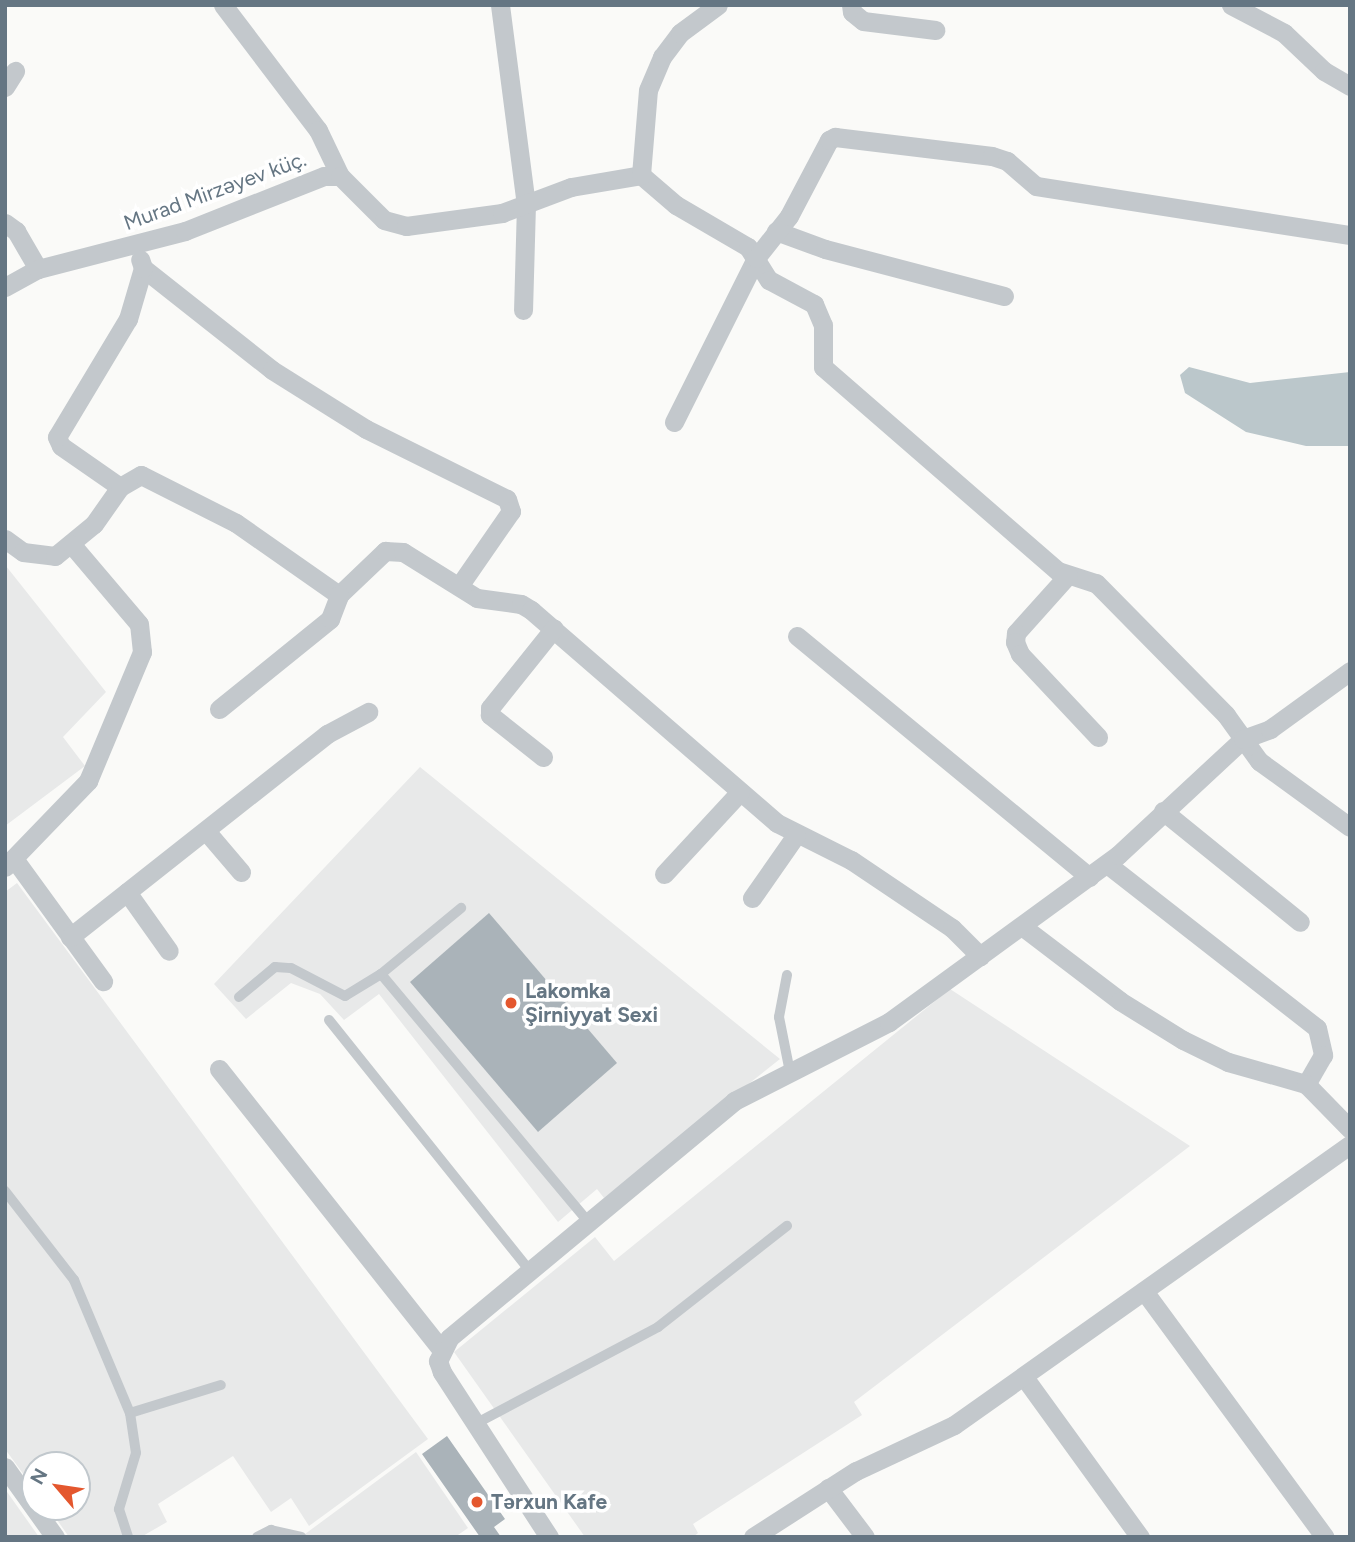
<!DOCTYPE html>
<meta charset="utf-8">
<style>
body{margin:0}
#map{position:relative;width:1355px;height:1542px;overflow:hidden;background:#fafaf8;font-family:Figtree,sans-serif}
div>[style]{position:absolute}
.built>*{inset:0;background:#e8e9e9}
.water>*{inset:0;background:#bbc7cb}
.building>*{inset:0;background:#aab3b9}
.service>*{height:10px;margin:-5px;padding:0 5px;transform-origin:5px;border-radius:5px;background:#c3c8cc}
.minor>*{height:19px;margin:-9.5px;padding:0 9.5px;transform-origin:9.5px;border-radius:9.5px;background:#c3c8cc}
.dots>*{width:19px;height:19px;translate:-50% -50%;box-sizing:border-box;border:4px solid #fff;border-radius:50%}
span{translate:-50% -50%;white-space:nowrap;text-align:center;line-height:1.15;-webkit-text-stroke:7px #fff;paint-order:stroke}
.street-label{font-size:21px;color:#657683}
.poi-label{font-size:21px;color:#657683;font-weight:700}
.left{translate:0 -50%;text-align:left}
.frame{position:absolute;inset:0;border:7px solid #657683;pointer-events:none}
.north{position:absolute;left:21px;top:1451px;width:70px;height:70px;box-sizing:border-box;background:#fff;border:2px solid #c1c8cd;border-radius:50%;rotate:299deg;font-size:19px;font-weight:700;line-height:28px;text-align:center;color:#657683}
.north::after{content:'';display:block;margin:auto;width:24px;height:32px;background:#e4572e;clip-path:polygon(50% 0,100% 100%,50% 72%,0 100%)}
</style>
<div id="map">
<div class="built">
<div style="clip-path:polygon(6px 566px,106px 692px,63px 737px,85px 766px,5px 826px)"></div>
<div style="clip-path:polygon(420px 767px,780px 1059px,604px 1198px,597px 1189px,558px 1222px,379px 994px,344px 1020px,320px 994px,291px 983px,246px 1019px,214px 984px)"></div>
<div style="clip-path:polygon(17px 883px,428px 1439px,309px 1526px,291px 1498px,271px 1512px,233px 1456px,158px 1504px,167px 1522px,141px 1537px,69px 1537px,48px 1507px,77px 1507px,77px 1465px,35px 1465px,35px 1490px,5px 1449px,5px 892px)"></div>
<div style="clip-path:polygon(950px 989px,1190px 1146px,854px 1402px,862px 1415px,693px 1524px,698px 1533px,693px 1537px,585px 1537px,454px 1352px,595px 1237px,614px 1261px)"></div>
<div style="clip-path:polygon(416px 1452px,468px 1528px,455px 1537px,301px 1537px)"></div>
<div style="clip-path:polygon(5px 1489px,39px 1537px,5px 1537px)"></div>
</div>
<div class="water">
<div style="clip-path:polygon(1189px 367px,1250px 383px,1350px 372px,1350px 446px,1306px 446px,1246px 432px,1185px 393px,1180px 375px)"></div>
</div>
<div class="building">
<div style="clip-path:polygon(489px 913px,617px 1063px,538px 1132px,410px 982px)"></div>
<div style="clip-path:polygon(447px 1436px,505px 1519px,494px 1527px,501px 1537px,480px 1537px,422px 1454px)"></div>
</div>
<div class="service">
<div style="left:381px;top:974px;width:323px;rotate:50.1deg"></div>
<div style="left:787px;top:975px;width:43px;rotate:100.8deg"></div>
<div style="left:779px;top:1017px;width:56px;rotate:78.7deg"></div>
<div style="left:239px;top:997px;width:47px;rotate:-39.8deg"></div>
<div style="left:275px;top:967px;width:16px;rotate:4deg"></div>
<div style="left:291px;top:968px;width:61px;rotate:27.4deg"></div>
<div style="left:345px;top:996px;width:42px;rotate:-31.4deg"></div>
<div style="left:381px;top:974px;width:104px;rotate:-39.5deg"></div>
<div style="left:329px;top:1020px;width:322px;rotate:51.3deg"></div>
<div style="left:5px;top:1191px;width:113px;rotate:52.2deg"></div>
<div style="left:74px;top:1280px;width:144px;rotate:67.2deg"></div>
<div style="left:130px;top:1413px;width:40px;rotate:81.5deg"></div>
<div style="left:136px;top:1453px;width:59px;rotate:106.9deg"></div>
<div style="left:119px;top:1509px;width:29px;rotate:72deg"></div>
<div style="left:130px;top:1413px;width:95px;rotate:-17.1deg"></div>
<div style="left:475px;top:1424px;width:207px;rotate:-27.9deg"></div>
<div style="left:658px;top:1327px;width:164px;rotate:-38.1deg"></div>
<div style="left:257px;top:1537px;width:16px;rotate:-27deg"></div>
<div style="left:271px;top:1530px;width:31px;rotate:13deg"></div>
</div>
<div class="minor">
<div style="left:223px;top:5px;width:157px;rotate:52.8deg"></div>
<div style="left:318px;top:130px;width:51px;rotate:64.4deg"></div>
<div style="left:500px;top:5px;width:201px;rotate:82.6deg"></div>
<div style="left:526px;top:204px;width:106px;rotate:91.6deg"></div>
<div style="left:851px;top:5px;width:7px;rotate:82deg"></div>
<div style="left:852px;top:12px;width:14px;rotate:39deg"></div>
<div style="left:863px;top:21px;width:73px;rotate:7.1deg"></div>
<div style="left:1231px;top:5px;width:60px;rotate:27.8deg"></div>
<div style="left:1284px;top:33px;width:55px;rotate:43.5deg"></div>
<div style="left:1324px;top:71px;width:30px;rotate:30deg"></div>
<div style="left:5px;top:87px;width:19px;rotate:-58deg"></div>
<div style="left:641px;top:175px;width:46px;rotate:40.6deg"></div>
<div style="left:676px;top:205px;width:83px;rotate:30.3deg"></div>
<div style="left:748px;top:247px;width:39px;rotate:58deg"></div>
<div style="left:769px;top:280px;width:51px;rotate:28.1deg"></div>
<div style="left:814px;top:304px;width:23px;rotate:67deg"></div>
<div style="left:823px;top:325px;width:42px;rotate:90deg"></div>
<div style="left:823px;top:367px;width:311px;rotate:41deg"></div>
<div style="left:1058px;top:571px;width:40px;rotate:18deg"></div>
<div style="left:1096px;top:583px;width:185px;rotate:45.4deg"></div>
<div style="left:1226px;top:715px;width:57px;rotate:54.3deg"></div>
<div style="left:1259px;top:761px;width:112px;rotate:36deg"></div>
<div style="left:5px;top:223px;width:14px;rotate:36deg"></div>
<div style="left:16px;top:231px;width:44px;rotate:59.9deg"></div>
<div style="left:776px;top:231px;width:52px;rotate:20.2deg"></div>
<div style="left:825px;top:249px;width:185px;rotate:14.7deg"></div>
<div style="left:143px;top:268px;width:164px;rotate:38.3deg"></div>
<div style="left:272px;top:370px;width:111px;rotate:32.1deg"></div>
<div style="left:366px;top:429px;width:157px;rotate:26.4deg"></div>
<div style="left:507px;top:499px;width:13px;rotate:72deg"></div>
<div style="left:511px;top:511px;width:91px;rotate:124.7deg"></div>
<div style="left:5px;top:287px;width:38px;rotate:-29deg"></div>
<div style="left:38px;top:269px;width:152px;rotate:-14.5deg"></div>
<div style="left:185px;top:231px;width:149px;rotate:-21.6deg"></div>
<div style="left:324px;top:176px;width:16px"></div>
<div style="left:340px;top:176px;width:62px;rotate:45deg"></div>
<div style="left:384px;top:220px;width:23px;rotate:15deg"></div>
<div style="left:406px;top:226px;width:97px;rotate:-7.7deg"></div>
<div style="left:502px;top:213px;width:74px;rotate:-20.6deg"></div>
<div style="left:571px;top:187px;width:71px;rotate:-9.7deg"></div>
<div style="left:641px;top:175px;width:85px;rotate:-85.3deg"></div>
<div style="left:648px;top:90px;width:36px;rotate:-67deg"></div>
<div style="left:662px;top:57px;width:30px;rotate:-53deg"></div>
<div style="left:680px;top:33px;width:47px;rotate:-36.4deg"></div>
<div style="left:674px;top:422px;width:183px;rotate:-63.4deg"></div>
<div style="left:756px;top:258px;width:53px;rotate:-51.8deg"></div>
<div style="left:789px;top:216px;width:86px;rotate:-62.2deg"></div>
<div style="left:829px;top:140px;width:7px;rotate:-27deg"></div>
<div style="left:835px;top:137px;width:158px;rotate:6.9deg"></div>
<div style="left:992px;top:156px;width:16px;rotate:18deg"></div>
<div style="left:1007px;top:161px;width:38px;rotate:41deg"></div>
<div style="left:1036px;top:186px;width:318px;rotate:8.9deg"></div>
<div style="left:120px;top:487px;width:72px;rotate:-145.2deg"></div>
<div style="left:61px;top:446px;width:10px;rotate:-114deg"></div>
<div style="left:57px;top:437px;width:138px;rotate:-59deg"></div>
<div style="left:128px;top:319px;width:53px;rotate:-73.6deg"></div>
<div style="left:143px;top:268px;width:9px;rotate:-108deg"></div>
<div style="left:5px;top:539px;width:22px;rotate:36deg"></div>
<div style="left:23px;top:552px;width:32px;rotate:7deg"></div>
<div style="left:55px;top:556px;width:50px;rotate:-39.4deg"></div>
<div style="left:94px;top:524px;width:45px;rotate:-54.9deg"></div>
<div style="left:120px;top:487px;width:24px;rotate:-30deg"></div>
<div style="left:141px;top:475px;width:106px;rotate:26.8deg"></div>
<div style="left:236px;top:523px;width:126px;rotate:35deg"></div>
<div style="left:339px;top:595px;width:64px;rotate:-43.7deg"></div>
<div style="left:385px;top:551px;width:18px;rotate:3deg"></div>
<div style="left:403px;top:552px;width:87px;rotate:31.9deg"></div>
<div style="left:477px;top:598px;width:44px;rotate:7.8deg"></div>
<div style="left:521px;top:604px;width:12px;rotate:31deg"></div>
<div style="left:531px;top:610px;width:325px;rotate:40.9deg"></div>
<div style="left:777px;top:823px;width:83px;rotate:26.6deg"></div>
<div style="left:851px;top:860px;width:122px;rotate:34deg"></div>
<div style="left:952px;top:928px;width:40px;rotate:45deg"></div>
<div style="left:1068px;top:575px;width:78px;rotate:131.9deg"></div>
<div style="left:1016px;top:633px;width:9px;rotate:96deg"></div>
<div style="left:1015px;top:642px;width:13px;rotate:67deg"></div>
<div style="left:1020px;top:654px;width:114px;rotate:46.8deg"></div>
<div style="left:797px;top:636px;width:379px;rotate:39.5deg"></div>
<div style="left:219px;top:709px;width:143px;rotate:-39deg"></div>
<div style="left:330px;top:619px;width:26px;rotate:-69deg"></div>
<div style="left:543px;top:757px;width:68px;rotate:-141.6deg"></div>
<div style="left:490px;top:715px;width:7px;rotate:-90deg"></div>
<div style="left:490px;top:708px;width:102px;rotate:-51.3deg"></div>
<div style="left:1163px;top:811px;width:176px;rotate:39deg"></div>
<div style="left:206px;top:831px;width:54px;rotate:49.5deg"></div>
<div style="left:15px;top:860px;width:150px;rotate:54deg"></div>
<div style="left:1107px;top:864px;width:266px;rotate:38deg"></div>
<div style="left:1317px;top:1028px;width:28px;rotate:77deg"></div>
<div style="left:1323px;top:1055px;width:34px;rotate:120deg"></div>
<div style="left:5px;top:867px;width:120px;rotate:-46deg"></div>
<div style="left:88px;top:781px;width:140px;rotate:-67.3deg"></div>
<div style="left:142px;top:652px;width:28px;rotate:-96deg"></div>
<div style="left:139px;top:624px;width:104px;rotate:-130.3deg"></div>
<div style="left:664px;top:874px;width:112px;rotate:-47.2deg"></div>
<div style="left:127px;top:892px;width:72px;rotate:54.6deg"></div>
<div style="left:752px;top:898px;width:77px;rotate:-55.1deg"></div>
<div style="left:1023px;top:927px;width:122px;rotate:37.3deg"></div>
<div style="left:1120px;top:1001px;width:74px;rotate:31.8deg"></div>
<div style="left:1183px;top:1040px;width:50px;rotate:26.1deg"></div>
<div style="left:1228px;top:1062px;width:81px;rotate:15.8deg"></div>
<div style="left:1306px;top:1084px;width:63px;rotate:45.6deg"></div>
<div style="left:70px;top:937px;width:328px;rotate:-38.3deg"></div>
<div style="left:327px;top:734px;width:47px;rotate:-28.2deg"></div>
<div style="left:219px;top:1069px;width:357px;rotate:51.6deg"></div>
<div style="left:1144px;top:1291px;width:305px;rotate:53.7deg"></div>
<div style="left:1024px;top:1377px;width:198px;rotate:54.1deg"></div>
<div style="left:5px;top:1467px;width:86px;rotate:54.5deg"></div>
<div style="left:828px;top:1488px;width:61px;rotate:52.9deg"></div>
<div style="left:549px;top:1537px;width:197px;rotate:-123deg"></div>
<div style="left:442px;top:1372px;width:12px;rotate:-110deg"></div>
<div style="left:438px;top:1361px;width:25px;rotate:-64deg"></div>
<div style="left:449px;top:1338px;width:371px;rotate:-39.7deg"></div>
<div style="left:734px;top:1101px;width:174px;rotate:-27deg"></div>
<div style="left:889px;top:1022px;width:283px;rotate:-36.1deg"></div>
<div style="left:1118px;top:855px;width:171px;rotate:-42.9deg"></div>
<div style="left:1243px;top:739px;width:29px;rotate:-20deg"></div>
<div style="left:1270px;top:729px;width:99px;rotate:-35.9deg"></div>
<div style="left:753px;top:1537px;width:122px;rotate:-32.7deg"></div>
<div style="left:856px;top:1471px;width:108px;rotate:-25.1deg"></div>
<div style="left:954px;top:1425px;width:485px;rotate:-35.3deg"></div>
</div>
<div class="dots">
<div style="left:511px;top:1003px;background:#e4572e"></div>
<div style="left:477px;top:1502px;background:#e4572e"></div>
</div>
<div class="street-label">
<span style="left:215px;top:191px;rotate:-20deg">Murad Mirzəyev küç.</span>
</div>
<div class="poi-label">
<span class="left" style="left:525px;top:1003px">Lakomka<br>Şirniyyat Sexi</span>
<span class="left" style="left:491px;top:1502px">Tərxun Kafe</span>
</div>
<div class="frame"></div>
<div class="north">N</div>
</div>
